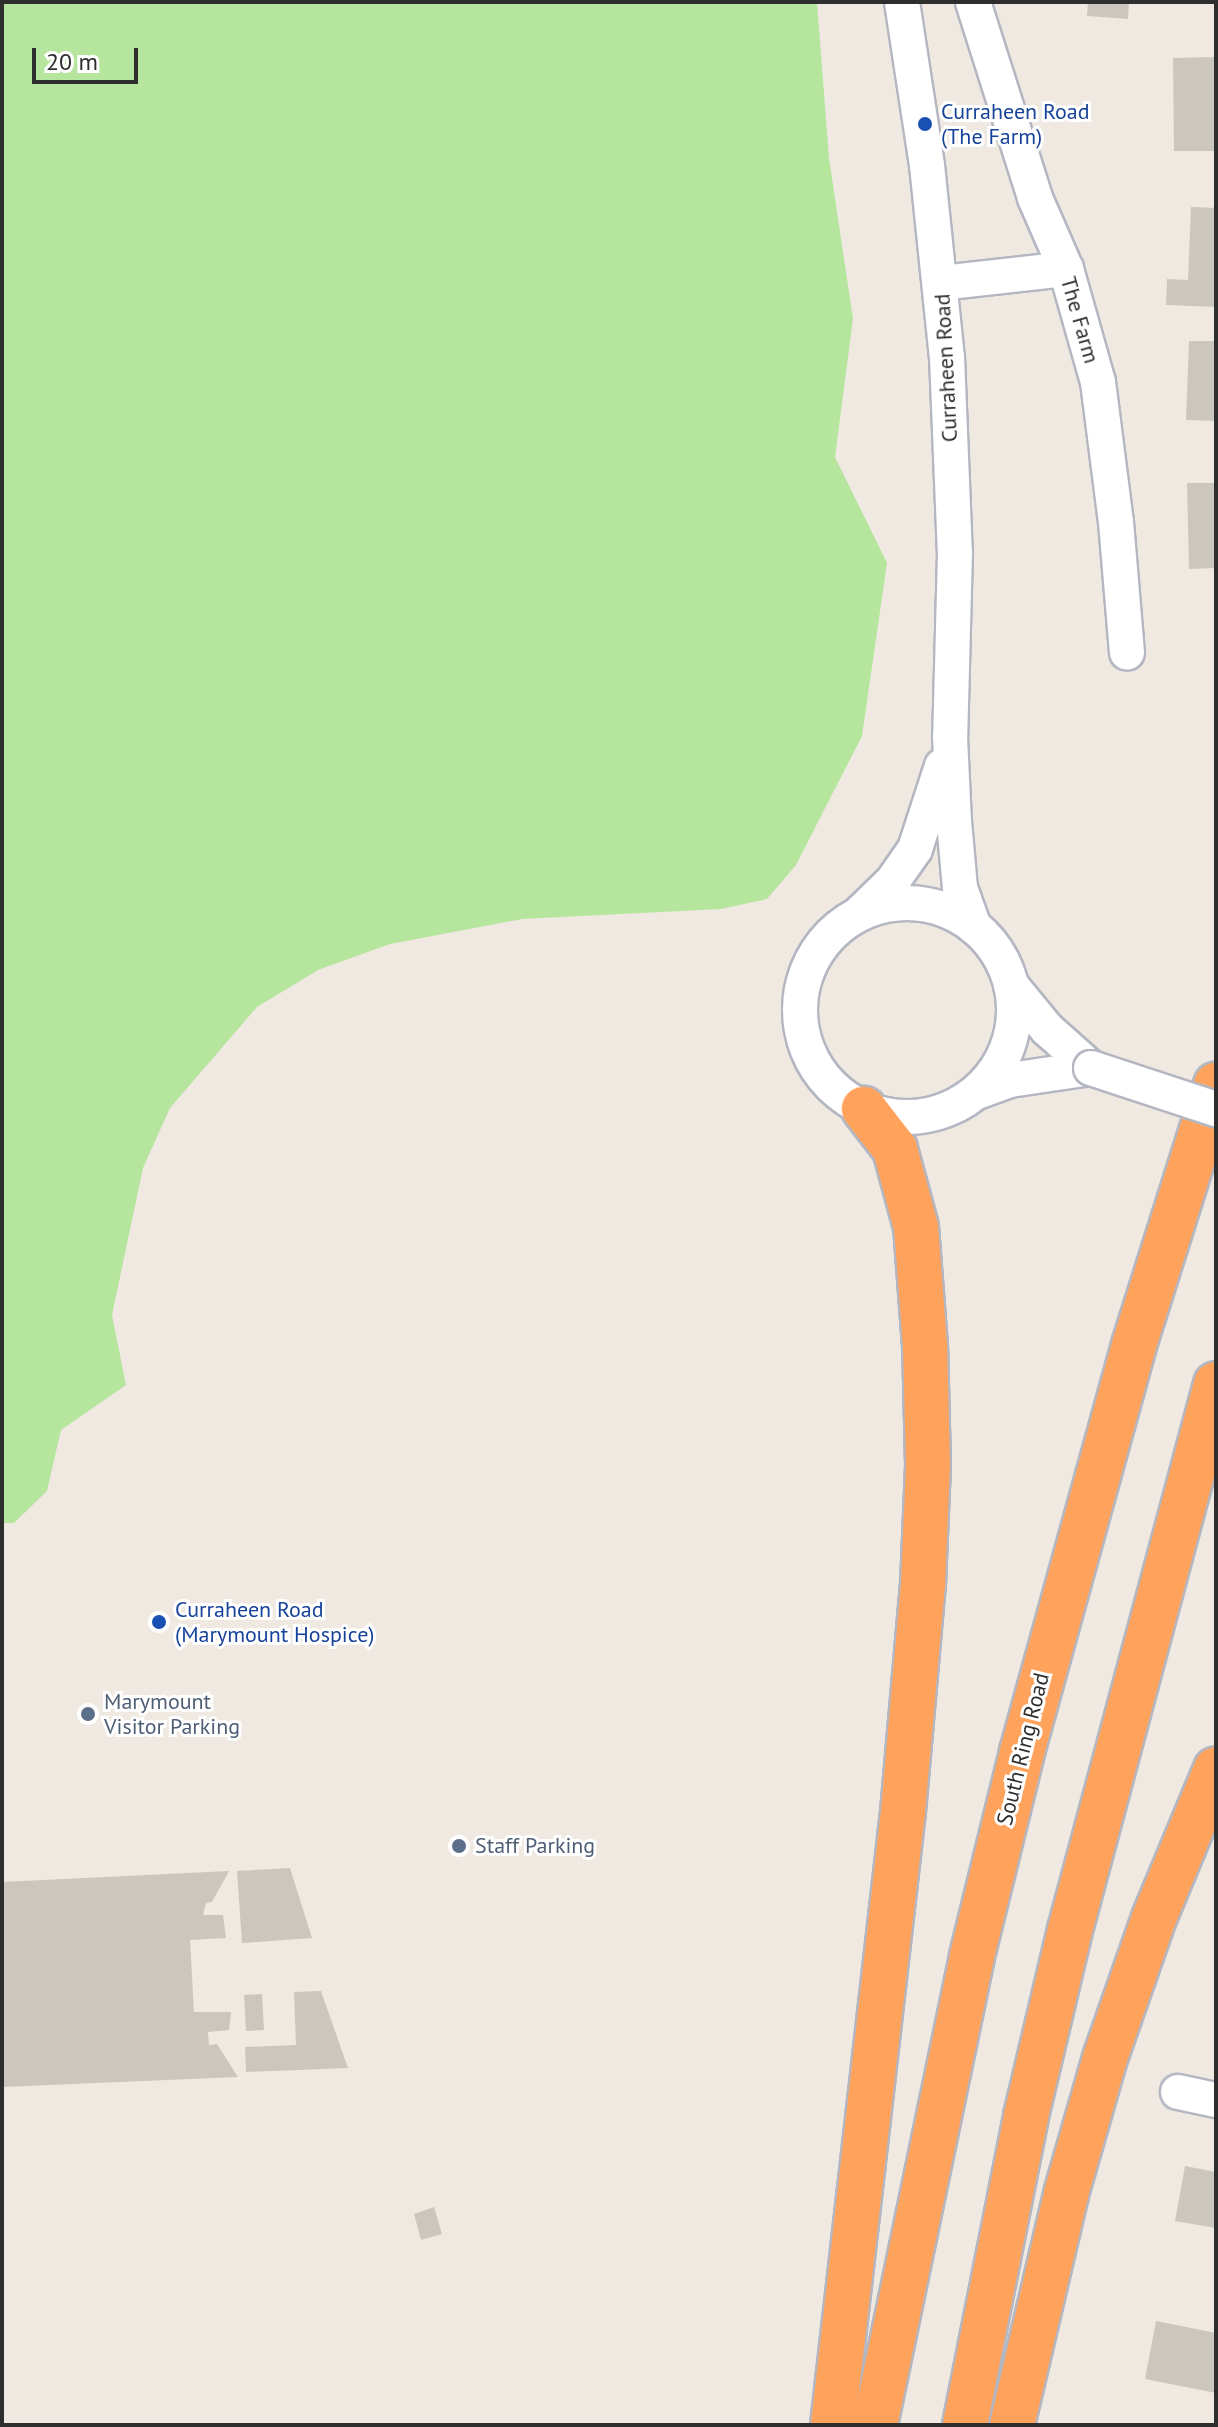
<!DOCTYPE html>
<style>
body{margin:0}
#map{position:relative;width:1218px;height:2427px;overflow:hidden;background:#efe9e1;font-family:"PT Sans",sans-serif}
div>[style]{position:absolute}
.green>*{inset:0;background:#b6e59e}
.building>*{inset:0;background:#cbc7bf}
.roads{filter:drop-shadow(2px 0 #b4b7c1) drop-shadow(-2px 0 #b4b7c1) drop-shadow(0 2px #b4b7c1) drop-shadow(0 -2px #b4b7c1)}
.minor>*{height:34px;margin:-17px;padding:0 17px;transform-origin:17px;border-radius:17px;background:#fff}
.minor>.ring{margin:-17px;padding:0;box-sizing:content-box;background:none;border:34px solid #fff;border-radius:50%}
.highway>*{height:44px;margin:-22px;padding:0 22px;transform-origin:22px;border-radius:22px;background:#ffa35c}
.bridges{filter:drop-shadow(2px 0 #b4b7c1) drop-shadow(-2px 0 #b4b7c1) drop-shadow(0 2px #b4b7c1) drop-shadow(0 -2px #b4b7c1)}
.minor-bridge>*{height:34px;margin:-17px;padding:0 17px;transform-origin:17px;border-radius:17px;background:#fff}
.dots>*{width:22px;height:22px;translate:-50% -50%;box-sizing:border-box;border:4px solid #fff;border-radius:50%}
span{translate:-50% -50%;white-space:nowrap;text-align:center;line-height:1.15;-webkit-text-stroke:6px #fff;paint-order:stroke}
.transit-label{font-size:22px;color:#164399}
.left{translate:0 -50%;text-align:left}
.street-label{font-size:22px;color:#2e2e2e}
.service-label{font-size:22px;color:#4e5e75}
.frame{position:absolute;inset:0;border:4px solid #2e2e2e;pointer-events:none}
.scale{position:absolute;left:32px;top:48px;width:106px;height:36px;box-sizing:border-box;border:4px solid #2e2e2e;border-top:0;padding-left:10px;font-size:24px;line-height:28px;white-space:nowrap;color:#2e2e2e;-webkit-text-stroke:6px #fff;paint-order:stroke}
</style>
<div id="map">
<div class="green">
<div style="clip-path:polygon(2px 2px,817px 2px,829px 158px,853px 319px,835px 457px,887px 563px,862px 736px,796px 865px,767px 899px,721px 909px,522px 919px,390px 944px,318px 970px,257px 1007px,170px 1108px,143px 1168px,112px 1315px,126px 1385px,61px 1430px,47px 1491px,14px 1523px,2px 1523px)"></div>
</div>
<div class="building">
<div style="clip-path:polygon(1088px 2px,1129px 2px,1128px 19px,1087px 16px)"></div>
<div style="clip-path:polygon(1216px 57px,1216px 151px,1174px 151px,1173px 58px)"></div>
<div style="clip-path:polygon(1191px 207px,1216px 208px,1216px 307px,1166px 305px,1167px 279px,1188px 280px)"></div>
<div style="clip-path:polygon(1189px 341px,1216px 341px,1216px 421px,1186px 420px)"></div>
<div style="clip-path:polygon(1187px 483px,1216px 483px,1216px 568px,1189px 569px)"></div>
<div style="clip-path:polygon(290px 1868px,312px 1938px,242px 1943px,237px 1871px)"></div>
<div style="clip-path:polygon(229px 1871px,212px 1902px,206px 1903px,203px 1915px,223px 1915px,226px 1938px,190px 1940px,194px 2012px,231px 2012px,229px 2030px,208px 2032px,209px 2045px,217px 2044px,238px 2077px,2px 2087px,2px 1882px)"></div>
<div style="clip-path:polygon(321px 1991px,348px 2068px,246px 2072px,245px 2047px,296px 2045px,294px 1992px)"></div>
<div style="clip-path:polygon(262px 1994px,264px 2030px,246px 2031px,244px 1995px)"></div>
<div style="clip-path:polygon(1185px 2166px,1216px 2172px,1216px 2228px,1175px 2221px)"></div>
<div style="clip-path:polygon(434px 2207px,442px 2234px,421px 2240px,414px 2214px)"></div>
<div style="clip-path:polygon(1156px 2321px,1216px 2333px,1216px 2393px,1145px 2379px)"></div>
</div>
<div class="roads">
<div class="minor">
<div style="left:902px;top:2px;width:165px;rotate:81.3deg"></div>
<div style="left:927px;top:165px;width:193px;rotate:84.1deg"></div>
<div style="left:947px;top:357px;width:195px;rotate:87.7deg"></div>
<div style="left:955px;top:552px;width:185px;rotate:91.5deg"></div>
<div style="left:950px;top:737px;width:84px;rotate:87.3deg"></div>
<div style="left:954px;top:821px;width:67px;rotate:84.9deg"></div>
<div style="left:960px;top:888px;width:41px;rotate:70.3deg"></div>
<div style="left:973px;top:2px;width:206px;rotate:72.4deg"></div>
<div style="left:1035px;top:198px;width:77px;rotate:66.4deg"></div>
<div style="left:1066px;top:269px;width:117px;rotate:74.2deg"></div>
<div style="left:1098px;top:382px;width:141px;rotate:82.7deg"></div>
<div style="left:1116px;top:522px;width:131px;rotate:85.2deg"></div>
<div style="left:941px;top:283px;width:126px;rotate:-6.4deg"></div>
<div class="ring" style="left:800px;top:903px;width:180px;height:180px"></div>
<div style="left:861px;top:912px;width:43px;rotate:-44.1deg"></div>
<div style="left:892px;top:882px;width:40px;rotate:-55.1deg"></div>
<div style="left:915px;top:849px;width:87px;rotate:-72deg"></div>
<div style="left:1011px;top:985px;width:57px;rotate:50.7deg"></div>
<div style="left:1047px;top:1029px;width:59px;rotate:41.6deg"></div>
<div style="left:977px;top:1092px;width:35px;rotate:-20deg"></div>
<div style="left:1010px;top:1080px;width:82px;rotate:-8.4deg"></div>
<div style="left:1178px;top:2092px;width:39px;rotate:12deg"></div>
</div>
<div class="highway">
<div style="left:833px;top:2425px;width:617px;rotate:-83.49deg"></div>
<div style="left:903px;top:1812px;width:228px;rotate:-85deg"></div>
<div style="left:923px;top:1585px;width:120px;rotate:-87.6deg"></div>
<div style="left:928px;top:1465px;width:119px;rotate:-91.4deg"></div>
<div style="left:925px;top:1346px;width:119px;rotate:-94.3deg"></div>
<div style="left:916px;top:1227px;width:81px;rotate:-105.1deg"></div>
<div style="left:895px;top:1149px;width:51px;rotate:-127.8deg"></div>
<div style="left:875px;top:2425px;width:479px;rotate:-78.3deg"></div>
<div style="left:972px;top:1956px;width:210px;rotate:-76.2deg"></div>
<div style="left:1022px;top:1752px;width:422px;rotate:-74.6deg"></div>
<div style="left:1134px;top:1345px;width:273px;rotate:-72.5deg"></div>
<div style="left:965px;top:2425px;width:315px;rotate:-78.8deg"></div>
<div style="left:1026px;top:2116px;width:191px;rotate:-76.7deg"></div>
<div style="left:1070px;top:1930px;width:565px;rotate:-75.03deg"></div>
<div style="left:1012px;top:2425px;width:237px;rotate:-76.8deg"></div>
<div style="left:1066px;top:2194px;width:141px;rotate:-74deg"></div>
<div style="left:1105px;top:2058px;width:148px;rotate:-70.7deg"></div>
<div style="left:1154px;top:1918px;width:161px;rotate:-67.4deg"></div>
</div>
</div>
<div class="bridges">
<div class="minor-bridge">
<div style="left:1091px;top:1068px;width:132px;rotate:18.2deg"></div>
</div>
</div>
<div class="dots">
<div style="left:925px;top:124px;background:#1a4fb4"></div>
<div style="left:159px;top:1622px;background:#1a4fb4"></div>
<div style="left:88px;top:1714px;background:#5c6f8a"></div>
<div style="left:459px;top:1846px;background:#5c6f8a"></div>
</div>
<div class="transit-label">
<span class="left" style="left:941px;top:124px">Curraheen Road<br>(The Farm)</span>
<span class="left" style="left:175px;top:1622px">Curraheen Road<br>(Marymount Hospice)</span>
</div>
<div class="street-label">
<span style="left:1080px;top:320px;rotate:74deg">The Farm</span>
<span style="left:946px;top:368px;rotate:-93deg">Curraheen Road</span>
<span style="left:1023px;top:1749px;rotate:-76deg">South Ring Road</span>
</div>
<div class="service-label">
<span class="left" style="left:104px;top:1714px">Marymount<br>Visitor Parking</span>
<span class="left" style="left:475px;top:1846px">Staff Parking</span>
</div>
<div class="frame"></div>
<div class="scale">20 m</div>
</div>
